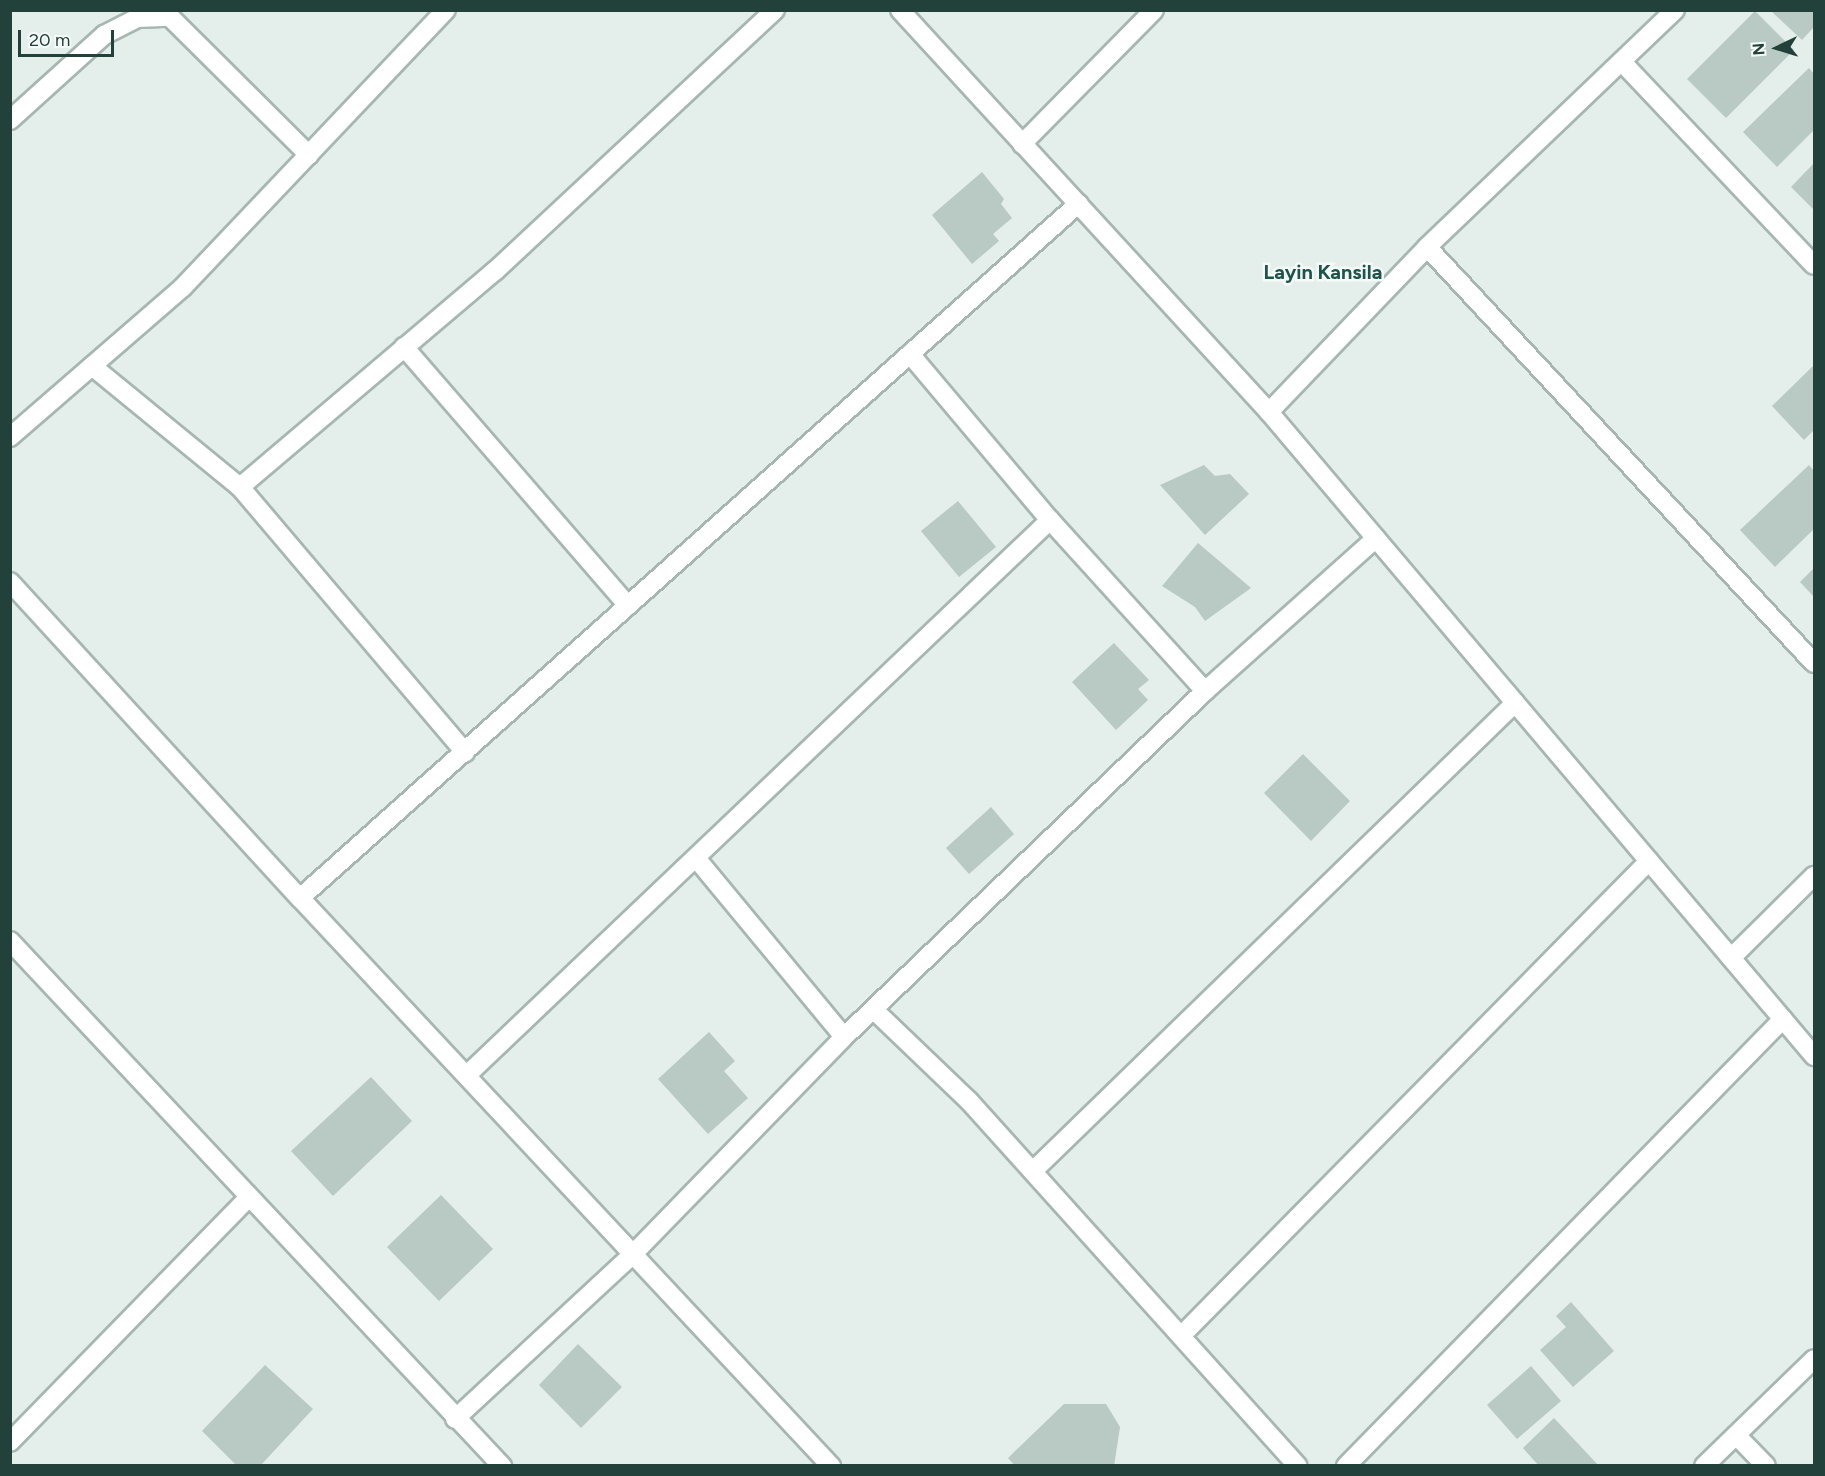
<!DOCTYPE html>
<style>
body{margin:0}
#map{position:relative;width:1825px;height:1476px;overflow:hidden;background:#e4eeea;font-family:Figtree,sans-serif}
div>[style]{position:absolute}
.building>*{inset:0;background:#b9c9c4}
.roads{filter:drop-shadow(2px 0 #a6b7b2) drop-shadow(-2px 0 #a6b7b2) drop-shadow(0 2px #a6b7b2) drop-shadow(0 -2px #a6b7b2)}
.minor>*{height:18px;margin:-9px;padding:0 9px;transform-origin:9px;border-radius:9px;background:#fff}
span{translate:-50% -50%;white-space:nowrap;text-align:center;line-height:1.15;-webkit-text-stroke:5px #f5faf8;paint-order:stroke}
.quarter-label{font-size:20px;color:#1d554b;font-weight:700}
.frame{position:absolute;inset:0;border:12px solid #22413b;pointer-events:none}
.north{position:absolute;left:1747px;top:18px;width:60px;height:60px;-webkit-text-stroke:4px #f5faf8;paint-order:stroke;rotate:266deg;font-size:16px;font-weight:700;line-height:24px;text-align:center;color:#22413b}
.north::after{content:'';display:block;margin:auto;width:21px;height:27px;background:#22413b;clip-path:polygon(50% 0,100% 100%,50% 72%,0 100%)}
.scale{position:absolute;left:18px;top:30px;width:96px;height:27px;box-sizing:border-box;border:3px solid #22413b;border-top:0;padding-left:8px;font-size:18px;line-height:21px;white-space:nowrap;color:#22413b;-webkit-text-stroke:4px #f5faf8;paint-order:stroke}
</style>
<div id="map">
<div class="building">
<div style="clip-path:polygon(1770px 10px,1814px 10px,1814px 27px,1802px 40px)"></div>
<div style="clip-path:polygon(1755px 11px,1794px 50px,1726px 118px,1687px 79px)"></div>
<div style="clip-path:polygon(1809px 68px,1814px 74px,1814px 130px,1777px 167px,1743px 132px)"></div>
<div style="clip-path:polygon(1814px 163px,1814px 210px,1791px 187px)"></div>
<div style="clip-path:polygon(982px 172px,1004px 199px,1001px 204px,1012px 218px,993px 234px,999px 241px,972px 264px,932px 215px)"></div>
<div style="clip-path:polygon(1814px 365px,1814px 430px,1804px 440px,1772px 406px)"></div>
<div style="clip-path:polygon(1204px 465px,1215px 476px,1230px 474px,1249px 494px,1205px 535px,1160px 485px)"></div>
<div style="clip-path:polygon(1809px 465px,1814px 471px,1814px 529px,1775px 567px,1740px 530px)"></div>
<div style="clip-path:polygon(958px 501px,996px 547px,959px 577px,921px 531px)"></div>
<div style="clip-path:polygon(1198px 543px,1251px 588px,1205px 621px,1195px 607px,1162px 586px)"></div>
<div style="clip-path:polygon(1814px 568px,1814px 597px,1800px 582px)"></div>
<div style="clip-path:polygon(1114px 643px,1149px 680px,1138px 689px,1148px 700px,1116px 730px,1072px 682px)"></div>
<div style="clip-path:polygon(1303px 754px,1350px 801px,1311px 841px,1264px 793px)"></div>
<div style="clip-path:polygon(991px 807px,1014px 834px,969px 874px,946px 848px)"></div>
<div style="clip-path:polygon(709px 1032px,735px 1061px,724px 1071px,748px 1098px,708px 1134px,658px 1079px)"></div>
<div style="clip-path:polygon(371px 1077px,412px 1121px,333px 1196px,291px 1151px)"></div>
<div style="clip-path:polygon(441px 1195px,493px 1249px,439px 1301px,387px 1247px)"></div>
<div style="clip-path:polygon(1571px 1302px,1614px 1351px,1573px 1387px,1540px 1350px,1566px 1327px,1556px 1316px)"></div>
<div style="clip-path:polygon(578px 1344px,622px 1387px,581px 1428px,539px 1385px)"></div>
<div style="clip-path:polygon(265px 1365px,313px 1409px,260px 1466px,237px 1466px,202px 1431px)"></div>
<div style="clip-path:polygon(1531px 1366px,1561px 1401px,1517px 1439px,1487px 1405px)"></div>
<div style="clip-path:polygon(1064px 1404px,1106px 1404px,1120px 1427px,1114px 1466px,1015px 1466px,1008px 1458px)"></div>
<div style="clip-path:polygon(1554px 1418px,1599px 1466px,1539px 1466px,1523px 1448px)"></div>
</div>
<div class="roads">
<div class="minor">
<div style="left:900px;top:10px;width:546px;rotate:47.45deg"></div>
<div style="left:1269px;top:412px;width:844px;rotate:49.76deg"></div>
<div style="left:1622px;top:62px;width:279px;rotate:46.6deg"></div>
<div style="left:10px;top:120px;width:127px;rotate:-42.1deg"></div>
<div style="left:104px;top:35px;width:37px;rotate:-27deg"></div>
<div style="left:137px;top:18px;width:33px;rotate:-2deg"></div>
<div style="left:170px;top:17px;width:196px;rotate:44.8deg"></div>
<div style="left:1022px;top:144px;width:188px;rotate:-45.4deg"></div>
<div style="left:1427px;top:247px;width:568px;rotate:47.07deg"></div>
<div style="left:404px;top:347px;width:342px;rotate:49.1deg"></div>
<div style="left:910px;top:354px;width:217px;rotate:49.9deg"></div>
<div style="left:1050px;top:520px;width:231px;rotate:47.8deg"></div>
<div style="left:92px;top:366px;width:191px;rotate:39.3deg"></div>
<div style="left:240px;top:487px;width:348px;rotate:49.7deg"></div>
<div style="left:1269px;top:412px;width:228px;rotate:-46.2deg"></div>
<div style="left:1427px;top:247px;width:343px;rotate:-43.7deg"></div>
<div style="left:10px;top:437px;width:229px;rotate:-40.9deg"></div>
<div style="left:183px;top:287px;width:382px;rotate:-46.5deg"></div>
<div style="left:240px;top:487px;width:334px;rotate:-40.3deg"></div>
<div style="left:495px;top:271px;width:383px;rotate:-43deg"></div>
<div style="left:10px;top:582px;width:429px;rotate:47.5deg"></div>
<div style="left:300px;top:898px;width:778px;rotate:46.93deg"></div>
<div style="left:696px;top:858px;width:232px;rotate:50.4deg"></div>
<div style="left:300px;top:898px;width:1043px;rotate:-41.73deg"></div>
<div style="left:10px;top:941px;width:720px;rotate:46.86deg"></div>
<div style="left:1731px;top:958px;width:117px;rotate:-44.7deg"></div>
<div style="left:874px;top:1010px;width:132px;rotate:43.8deg"></div>
<div style="left:969px;top:1101px;width:491px;rotate:48deg"></div>
<div style="left:467px;top:1075px;width:805px;rotate:-43.59deg"></div>
<div style="left:1033px;top:1171px;width:672px;rotate:-44.16deg"></div>
<div style="left:1181px;top:1336px;width:667px;rotate:-45.43deg"></div>
<div style="left:455px;top:1419px;width:244px;rotate:-42.8deg"></div>
<div style="left:634px;top:1253px;width:301px;rotate:-45.8deg"></div>
<div style="left:844px;top:1037px;width:500px;rotate:-43.78deg"></div>
<div style="left:1205px;top:691px;width:229px;rotate:-41.8deg"></div>
<div style="left:1736px;top:1435px;width:43px;rotate:45.9deg"></div>
<div style="left:10px;top:1442px;width:341px;rotate:-45.7deg"></div>
<div style="left:1346px;top:1466px;width:625px;rotate:-45.65deg"></div>
<div style="left:1704px;top:1466px;width:153px;rotate:-44.2deg"></div>
</div>
</div>
<div class="quarter-label">
<span style="left:1323px;top:272px">Layin Kansila</span>
</div>
<div class="frame"></div>
<div class="north">N</div>
<div class="scale">20 m</div>
</div>
